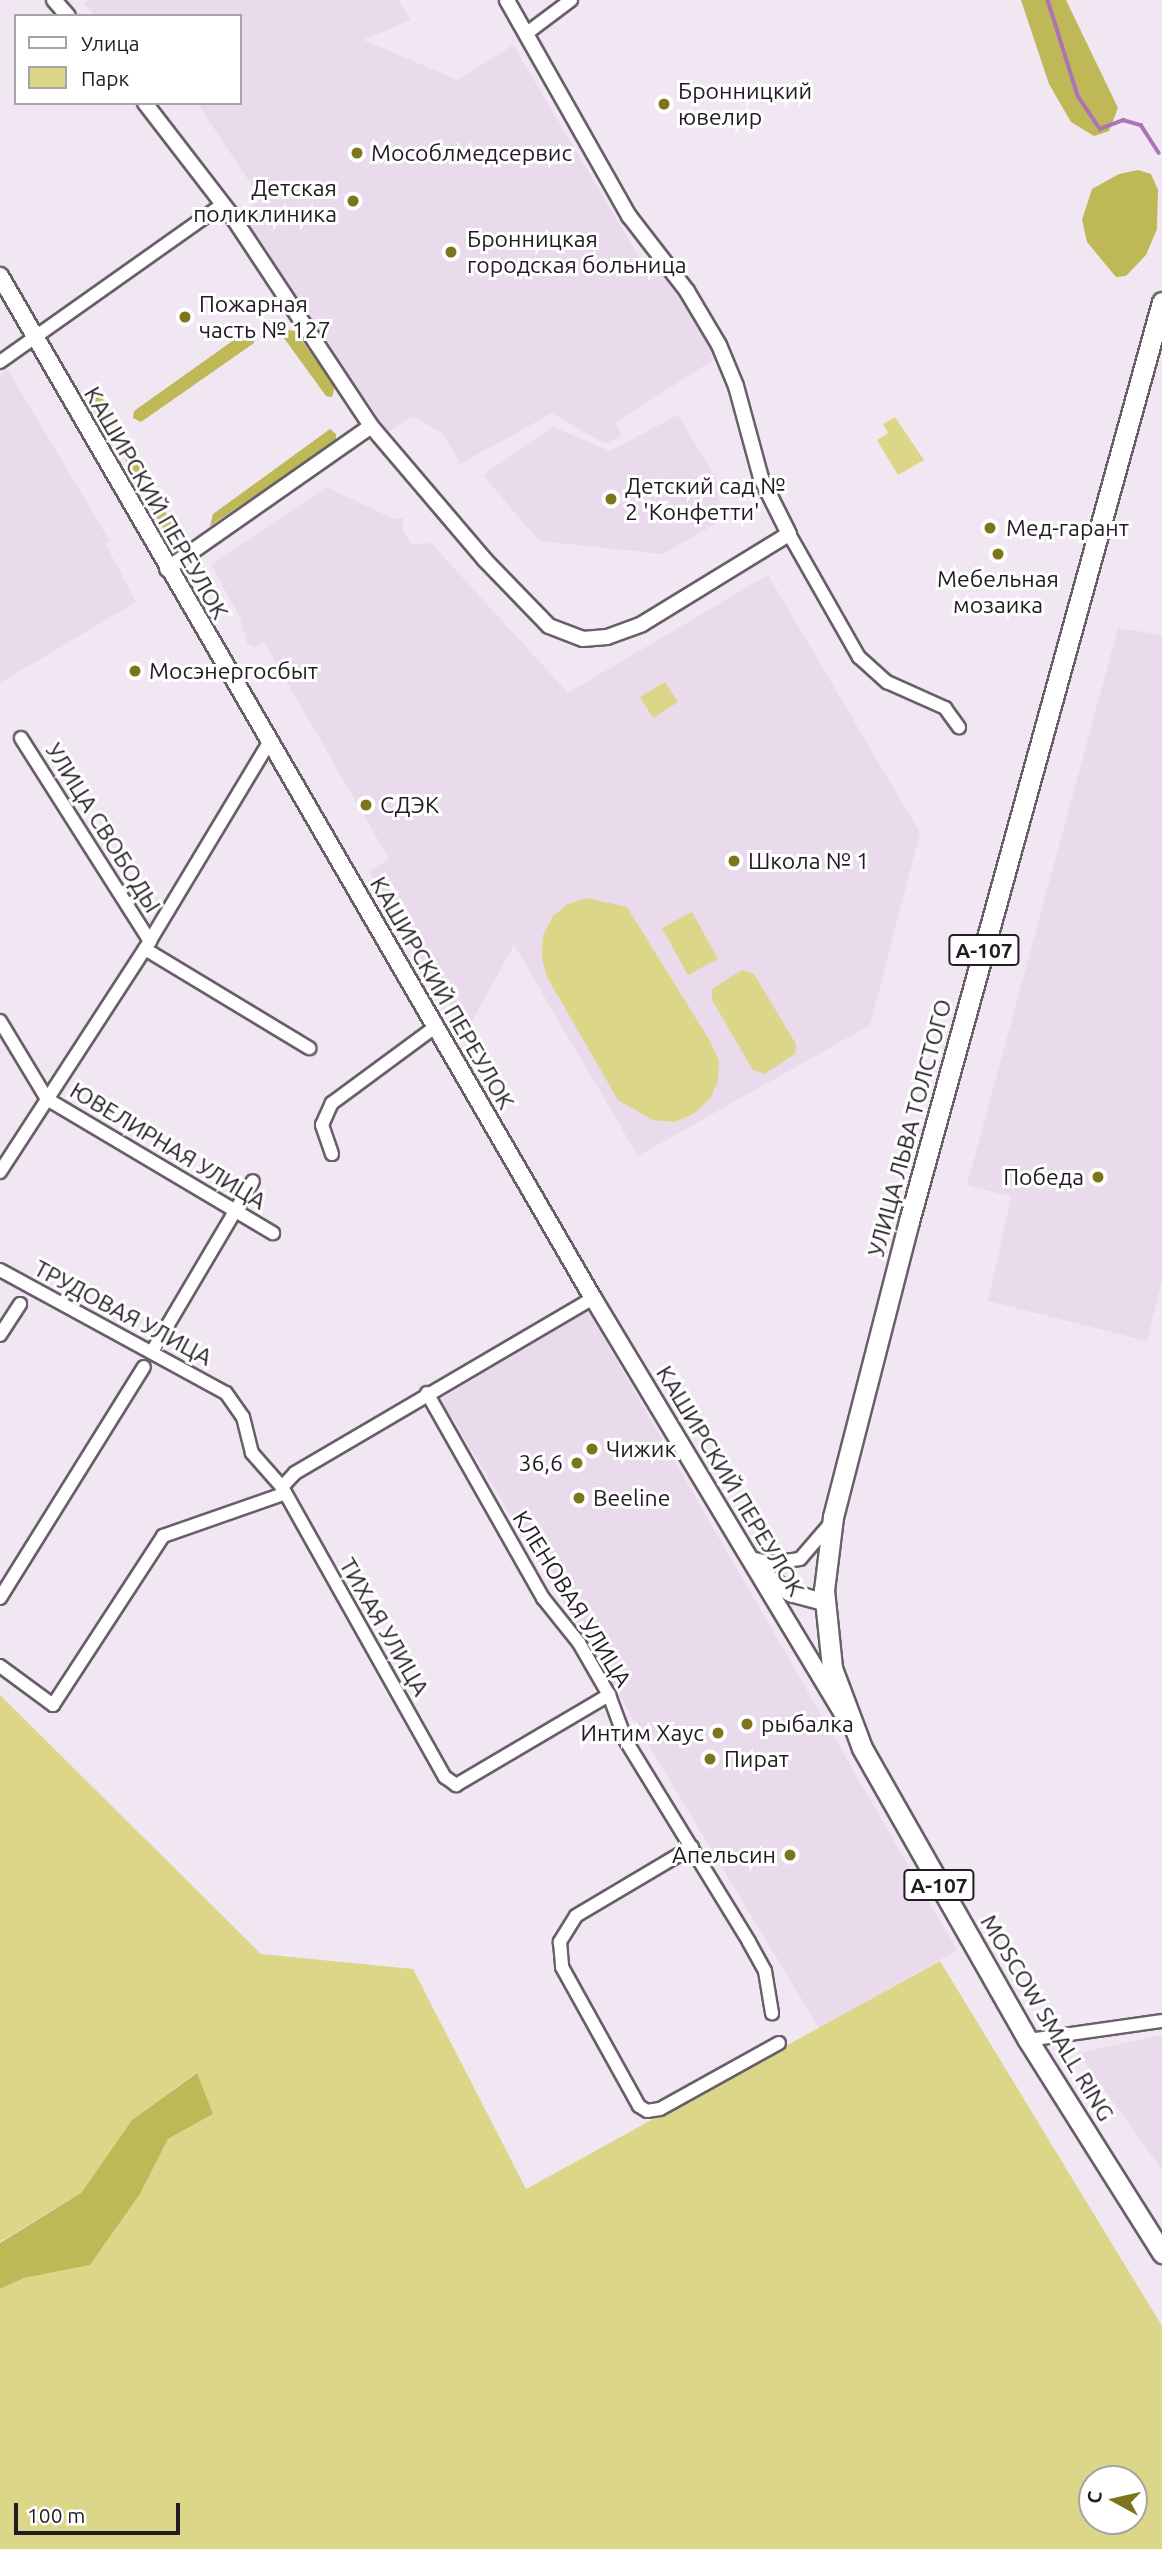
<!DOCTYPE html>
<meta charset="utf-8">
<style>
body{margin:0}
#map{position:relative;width:1162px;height:2549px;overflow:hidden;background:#f0e7f2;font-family:Ubuntu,sans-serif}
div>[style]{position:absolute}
.built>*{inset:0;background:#e9daec}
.green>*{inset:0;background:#dcd788}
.forest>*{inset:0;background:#bfb857}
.stream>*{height:3.5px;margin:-1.75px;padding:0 1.75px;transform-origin:1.75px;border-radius:1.75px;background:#ad73b9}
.roads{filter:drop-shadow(2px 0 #685f69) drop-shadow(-2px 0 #685f69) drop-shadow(0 2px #685f69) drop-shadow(0 -2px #685f69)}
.minor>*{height:12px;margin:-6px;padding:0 6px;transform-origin:6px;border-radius:6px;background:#fff}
.tertiary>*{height:14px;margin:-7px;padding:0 7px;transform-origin:7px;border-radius:7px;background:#fff}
.secondary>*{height:16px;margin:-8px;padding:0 8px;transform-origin:8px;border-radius:8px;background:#fff}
.trunk>*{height:19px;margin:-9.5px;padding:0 9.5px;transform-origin:9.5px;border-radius:9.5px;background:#fff}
.dots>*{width:19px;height:19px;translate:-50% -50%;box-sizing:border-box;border:4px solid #fff;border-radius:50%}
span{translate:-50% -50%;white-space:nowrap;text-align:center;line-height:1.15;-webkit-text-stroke:6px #fff;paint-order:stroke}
.shield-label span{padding:2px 5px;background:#fff;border:2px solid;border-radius:5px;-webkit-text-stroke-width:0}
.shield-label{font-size:21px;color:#201c21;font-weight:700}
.poi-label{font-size:23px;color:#201c21}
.left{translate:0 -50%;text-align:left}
.right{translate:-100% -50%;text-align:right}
.street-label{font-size:23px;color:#201c21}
.legend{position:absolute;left:14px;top:14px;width:228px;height:91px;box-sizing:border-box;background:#fff;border:2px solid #a6a4a6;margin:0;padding:9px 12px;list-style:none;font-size:21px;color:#201c21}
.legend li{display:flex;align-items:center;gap:14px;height:35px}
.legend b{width:35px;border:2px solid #a6a4a6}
.north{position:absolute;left:1078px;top:2465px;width:70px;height:70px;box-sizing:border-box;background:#fff;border:2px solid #a6a4a6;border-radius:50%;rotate:278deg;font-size:19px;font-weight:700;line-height:28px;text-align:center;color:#201c21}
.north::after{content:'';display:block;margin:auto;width:24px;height:32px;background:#7c7519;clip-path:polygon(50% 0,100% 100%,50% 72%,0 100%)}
.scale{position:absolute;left:14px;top:2503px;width:166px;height:32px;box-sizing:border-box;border:4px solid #201c21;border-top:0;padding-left:9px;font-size:21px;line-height:24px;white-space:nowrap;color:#201c21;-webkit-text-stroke:5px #fff;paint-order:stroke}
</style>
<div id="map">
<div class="built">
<div style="clip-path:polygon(88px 0,398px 0,411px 20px,363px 40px,458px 80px,513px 45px,641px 260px,672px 284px,699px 321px,716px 358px,615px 423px,622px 435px,605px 444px,552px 413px,460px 464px,443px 434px,413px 416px,388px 432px,240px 214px,261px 199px,197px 103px,240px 103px,240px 16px,95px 16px,84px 3px)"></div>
<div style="clip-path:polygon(8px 370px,109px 540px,105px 543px,136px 602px,0 683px,0 376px)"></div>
<div style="clip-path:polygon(678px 415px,716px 478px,722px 520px,663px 554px,539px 541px,483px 475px,553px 427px,610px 451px)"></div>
<div style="clip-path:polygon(327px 487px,393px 519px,403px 518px,403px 532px,412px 545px,431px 543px,568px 693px,768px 575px,920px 833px,870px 1025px,638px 1156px,514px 945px,466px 1032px,369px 871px,389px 859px,264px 642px,255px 647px,247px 643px,239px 615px,211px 565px)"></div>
<div style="clip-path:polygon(1118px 628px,1162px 635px,1162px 1280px,1147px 1341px,988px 1301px,1011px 1197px,967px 1185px)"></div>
<div style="clip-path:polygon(588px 1311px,957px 1950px,819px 2028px,441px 1399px)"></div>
<div style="clip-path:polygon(1162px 2035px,1162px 2170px,1078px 2053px)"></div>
</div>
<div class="green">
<div style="clip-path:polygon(895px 417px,924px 460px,898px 475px,877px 440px,888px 433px,883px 424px)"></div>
<div style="clip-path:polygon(665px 682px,678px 702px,653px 718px,640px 697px)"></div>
<div style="clip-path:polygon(587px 898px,627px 907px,710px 1041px,719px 1061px,718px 1081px,710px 1099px,693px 1114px,675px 1122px,653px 1120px,618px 1100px,547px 977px,542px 958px,543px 935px,553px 916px,568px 904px)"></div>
<div style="clip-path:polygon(692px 912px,718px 959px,688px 975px,662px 928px)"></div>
<div style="clip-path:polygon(742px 970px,754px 974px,796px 1044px,795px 1054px,764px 1074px,753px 1070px,712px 1000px,712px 989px)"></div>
<div style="clip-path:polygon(evenodd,0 1695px,261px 1954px,413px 1969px,526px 2189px,940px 1961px,1162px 2326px,1162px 2549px,0 2549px,0 2289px,24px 2278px,90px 2265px,140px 2194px,168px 2139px,213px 2114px,196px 2073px,132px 2120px,81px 2193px,0 2242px,0 1695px,1092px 2479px,1134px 2479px,1134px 2521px,1092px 2521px,1092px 2479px)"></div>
</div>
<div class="forest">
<div style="clip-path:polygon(1021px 0,1066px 0,1118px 108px,1109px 131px,1094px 136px,1071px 122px,1049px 84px)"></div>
<div style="clip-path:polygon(1138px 170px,1151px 174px,1158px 190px,1157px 229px,1146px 255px,1126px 276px,1116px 277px,1087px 242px,1082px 220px,1092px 189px,1119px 174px)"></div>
<div style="clip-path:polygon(248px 330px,253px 330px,254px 343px,141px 422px,133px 418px,134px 411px)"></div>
<div style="clip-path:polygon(288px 330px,295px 331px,335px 386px,332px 397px,326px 396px,284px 338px)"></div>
<div style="clip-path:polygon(88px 394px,101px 395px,141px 468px,136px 477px,87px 399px)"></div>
<div style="clip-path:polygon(330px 429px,336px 434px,336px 442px,210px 526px,213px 514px)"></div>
<div style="clip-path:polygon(147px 489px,153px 489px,183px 544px,181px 548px,175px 549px,148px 502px)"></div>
<div style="clip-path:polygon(197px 2073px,213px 2114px,168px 2139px,140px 2194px,90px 2265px,24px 2278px,0 2289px,0 2243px,81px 2193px,132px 2120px)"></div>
</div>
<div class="stream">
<div style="left:1048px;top:0;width:101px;rotate:72.6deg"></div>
<div style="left:1078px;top:96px;width:40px;rotate:56deg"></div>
<div style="left:1100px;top:129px;width:25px;rotate:-21deg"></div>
<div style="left:1123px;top:120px;width:19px;rotate:16deg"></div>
<div style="left:1141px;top:125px;width:33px;rotate:57deg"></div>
</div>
<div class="roads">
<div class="minor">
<div style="left:527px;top:33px;width:55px;rotate:-36.9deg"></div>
<div style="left:0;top:362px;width:272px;rotate:-35.3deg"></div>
<div style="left:789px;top:534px;width:142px;rotate:60.4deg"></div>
<div style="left:859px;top:657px;width:38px;rotate:42deg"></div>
<div style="left:887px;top:682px;width:64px;rotate:24.1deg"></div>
<div style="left:945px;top:708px;width:24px;rotate:54deg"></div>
<div style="left:21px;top:738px;width:241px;rotate:57.6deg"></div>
<div style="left:145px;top:949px;width:192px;rotate:31.1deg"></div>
<div style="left:0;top:1021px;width:91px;rotate:58.9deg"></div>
<div style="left:47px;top:1099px;width:263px;rotate:30.7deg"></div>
<div style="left:332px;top:1154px;width:31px;rotate:-109deg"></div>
<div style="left:322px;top:1125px;width:24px;rotate:-66deg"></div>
<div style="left:332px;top:1103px;width:128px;rotate:-36.4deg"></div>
<div style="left:0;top:1172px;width:266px;rotate:-57deg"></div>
<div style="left:145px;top:949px;width:240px;rotate:-59deg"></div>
<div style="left:0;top:1270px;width:257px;rotate:28.6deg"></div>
<div style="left:226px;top:1393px;width:29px;rotate:55deg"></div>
<div style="left:243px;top:1417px;width:37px;rotate:76deg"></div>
<div style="left:252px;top:1453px;width:45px;rotate:48.6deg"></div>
<div style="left:0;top:1335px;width:37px;rotate:-57deg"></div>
<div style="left:153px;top:1350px;width:196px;rotate:-59.4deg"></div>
<div style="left:427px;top:1393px;width:236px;rotate:60.5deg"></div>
<div style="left:543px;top:1598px;width:58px;rotate:51.3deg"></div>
<div style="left:579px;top:1643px;width:60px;rotate:60deg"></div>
<div style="left:609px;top:1695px;width:49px;rotate:69.7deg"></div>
<div style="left:626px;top:1741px;width:236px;rotate:58.5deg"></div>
<div style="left:749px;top:1942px;width:33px;rotate:61deg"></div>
<div style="left:765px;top:1971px;width:43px;rotate:80.5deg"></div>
<div style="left:282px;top:1487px;width:333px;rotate:60.7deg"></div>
<div style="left:445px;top:1777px;width:14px;rotate:36deg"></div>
<div style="left:456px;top:1785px;width:178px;rotate:-30.5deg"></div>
<div style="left:282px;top:1487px;width:19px;rotate:-47deg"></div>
<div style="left:295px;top:1473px;width:346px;rotate:-30.4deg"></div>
<div style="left:747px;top:1557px;width:25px;rotate:14deg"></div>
<div style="left:771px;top:1563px;width:29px;rotate:-8deg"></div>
<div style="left:800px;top:1559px;width:46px;rotate:-49.4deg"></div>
<div style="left:0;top:1598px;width:272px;rotate:-58.1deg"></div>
<div style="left:0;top:1666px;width:66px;rotate:36.3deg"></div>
<div style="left:53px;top:1705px;width:202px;rotate:-56.9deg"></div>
<div style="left:163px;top:1536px;width:127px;rotate:-19.3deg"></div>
<div style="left:692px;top:1847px;width:135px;rotate:149.3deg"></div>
<div style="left:576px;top:1916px;width:31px;rotate:122deg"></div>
<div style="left:560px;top:1942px;width:25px;rotate:85deg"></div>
<div style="left:562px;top:1967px;width:159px;rotate:61deg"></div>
<div style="left:639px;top:2106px;width:9px;rotate:32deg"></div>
<div style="left:647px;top:2111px;width:13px;rotate:-9deg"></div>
<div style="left:660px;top:2109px;width:136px;rotate:-29deg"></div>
<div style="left:1028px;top:2040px;width:135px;rotate:-8.1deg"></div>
</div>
<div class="tertiary">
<div style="left:54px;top:0;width:21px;rotate:49deg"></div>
<div style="left:145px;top:103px;width:143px;rotate:52.4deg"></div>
<div style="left:232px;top:216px;width:252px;rotate:56.5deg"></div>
<div style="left:371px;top:426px;width:176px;rotate:49.6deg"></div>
<div style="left:485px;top:560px;width:92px;rotate:45.9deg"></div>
<div style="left:549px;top:626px;width:36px;rotate:21deg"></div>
<div style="left:583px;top:639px;width:24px;rotate:-5deg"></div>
<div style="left:607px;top:637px;width:37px;rotate:-20deg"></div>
<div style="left:642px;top:624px;width:172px;rotate:-31.5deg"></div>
<div style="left:789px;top:534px;width:63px;rotate:-116.6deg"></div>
<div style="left:761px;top:478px;width:95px;rotate:-105.2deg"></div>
<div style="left:736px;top:386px;width:44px;rotate:-112.5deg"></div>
<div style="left:719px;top:345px;width:63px;rotate:-120.7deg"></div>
<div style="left:687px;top:291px;width:95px;rotate:-127.7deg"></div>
<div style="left:629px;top:216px;width:248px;rotate:-119.5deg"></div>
<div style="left:167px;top:569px;width:249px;rotate:-35deg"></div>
</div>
<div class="secondary">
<div style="left:0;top:276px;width:1182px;rotate:59.88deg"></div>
<div style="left:593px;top:1298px;width:485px;rotate:59deg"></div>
<div style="left:763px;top:1574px;width:33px;rotate:35deg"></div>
<div style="left:790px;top:1593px;width:35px;rotate:15deg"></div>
</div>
<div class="trunk">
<div style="left:1162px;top:302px;width:953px;rotate:105.39deg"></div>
<div style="left:909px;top:1221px;width:306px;rotate:104.4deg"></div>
<div style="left:833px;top:1517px;width:74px;rotate:97deg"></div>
<div style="left:824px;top:1590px;width:78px;rotate:84.1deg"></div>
<div style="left:832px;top:1668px;width:85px;rotate:69.4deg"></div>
<div style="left:862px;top:1748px;width:336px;rotate:60.4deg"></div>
<div style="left:1028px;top:2040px;width:252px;rotate:57.8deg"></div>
</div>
</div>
<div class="dots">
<div style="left:664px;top:104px;background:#7c7519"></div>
<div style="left:357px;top:153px;background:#7c7519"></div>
<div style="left:353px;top:201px;background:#7c7519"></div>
<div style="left:451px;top:252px;background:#7c7519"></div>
<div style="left:185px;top:317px;background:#7c7519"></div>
<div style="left:611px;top:499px;background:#7c7519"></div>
<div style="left:990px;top:528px;background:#7c7519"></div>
<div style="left:998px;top:554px;background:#7c7519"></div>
<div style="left:135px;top:671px;background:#7c7519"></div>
<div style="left:366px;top:805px;background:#7c7519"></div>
<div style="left:734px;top:861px;background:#7c7519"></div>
<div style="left:1098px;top:1177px;background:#7c7519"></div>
<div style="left:592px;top:1449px;background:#7c7519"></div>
<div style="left:577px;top:1463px;background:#7c7519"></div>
<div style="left:579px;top:1498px;background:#7c7519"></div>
<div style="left:747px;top:1724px;background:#7c7519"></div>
<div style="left:718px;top:1733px;background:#7c7519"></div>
<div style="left:710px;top:1759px;background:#7c7519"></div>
<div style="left:790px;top:1855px;background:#7c7519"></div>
</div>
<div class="shield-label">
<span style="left:984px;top:950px">А-107</span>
<span style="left:939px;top:1885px">А-107</span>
</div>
<div class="poi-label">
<span class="left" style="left:678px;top:104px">Бронницкий<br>ювелир</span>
<span class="left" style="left:371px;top:153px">Мособлмедсервис</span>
<span class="right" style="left:337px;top:201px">Детская<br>поликлиника</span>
<span class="left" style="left:467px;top:252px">Бронницкая<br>городская больница</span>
<span class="left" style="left:199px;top:317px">Пожарная<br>часть № 127</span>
<span class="left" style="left:625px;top:499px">Детский сад №<br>2 'Конфетти'</span>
<span class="left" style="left:1006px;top:528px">Мед-гарант</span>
<span style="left:998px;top:592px">Мебельная<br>мозаика</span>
<span class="left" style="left:149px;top:671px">Мосэнергосбыт</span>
<span class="left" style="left:380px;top:805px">СДЭК</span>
<span class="left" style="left:748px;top:861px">Школа № 1</span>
<span class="right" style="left:1084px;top:1177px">Победа</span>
<span class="left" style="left:606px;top:1449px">Чижик</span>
<span class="right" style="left:563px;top:1463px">36,6</span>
<span class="left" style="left:593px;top:1498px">Beeline</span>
<span class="left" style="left:761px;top:1724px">рыбалка</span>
<span class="right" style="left:704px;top:1733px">Интим Хаус</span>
<span class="left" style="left:724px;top:1759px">Пират</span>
<span class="right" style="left:776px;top:1855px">Апельсин</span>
</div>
<div class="street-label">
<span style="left:156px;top:503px;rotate:60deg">КАШИРСКИЙ ПЕРЕУЛОК</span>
<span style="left:103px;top:828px;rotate:58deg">УЛИЦА СВОБОДЫ</span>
<span style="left:442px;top:993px;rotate:60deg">КАШИРСКИЙ ПЕРЕУЛОК</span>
<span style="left:910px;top:1128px;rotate:-75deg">УЛИЦА ЛЬВА ТОЛСТОГО</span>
<span style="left:168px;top:1146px;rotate:31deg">ЮВЕЛИРНАЯ УЛИЦА</span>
<span style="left:123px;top:1313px;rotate:28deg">ТРУДОВАЯ УЛИЦА</span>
<span style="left:730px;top:1481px;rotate:59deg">КАШИРСКИЙ ПЕРЕУЛОК</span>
<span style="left:572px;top:1599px;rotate:58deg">КЛЕНОВАЯ УЛИЦА</span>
<span style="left:384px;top:1627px;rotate:60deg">ТИХАЯ УЛИЦА</span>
<span style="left:1047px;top:2018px;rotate:59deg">MOSCOW SMALL RING</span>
</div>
<ul class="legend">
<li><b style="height:9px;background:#fff"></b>Улица</li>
<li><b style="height:19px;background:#dcd788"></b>Парк</li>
</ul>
<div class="north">С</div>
<div class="scale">100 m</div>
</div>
